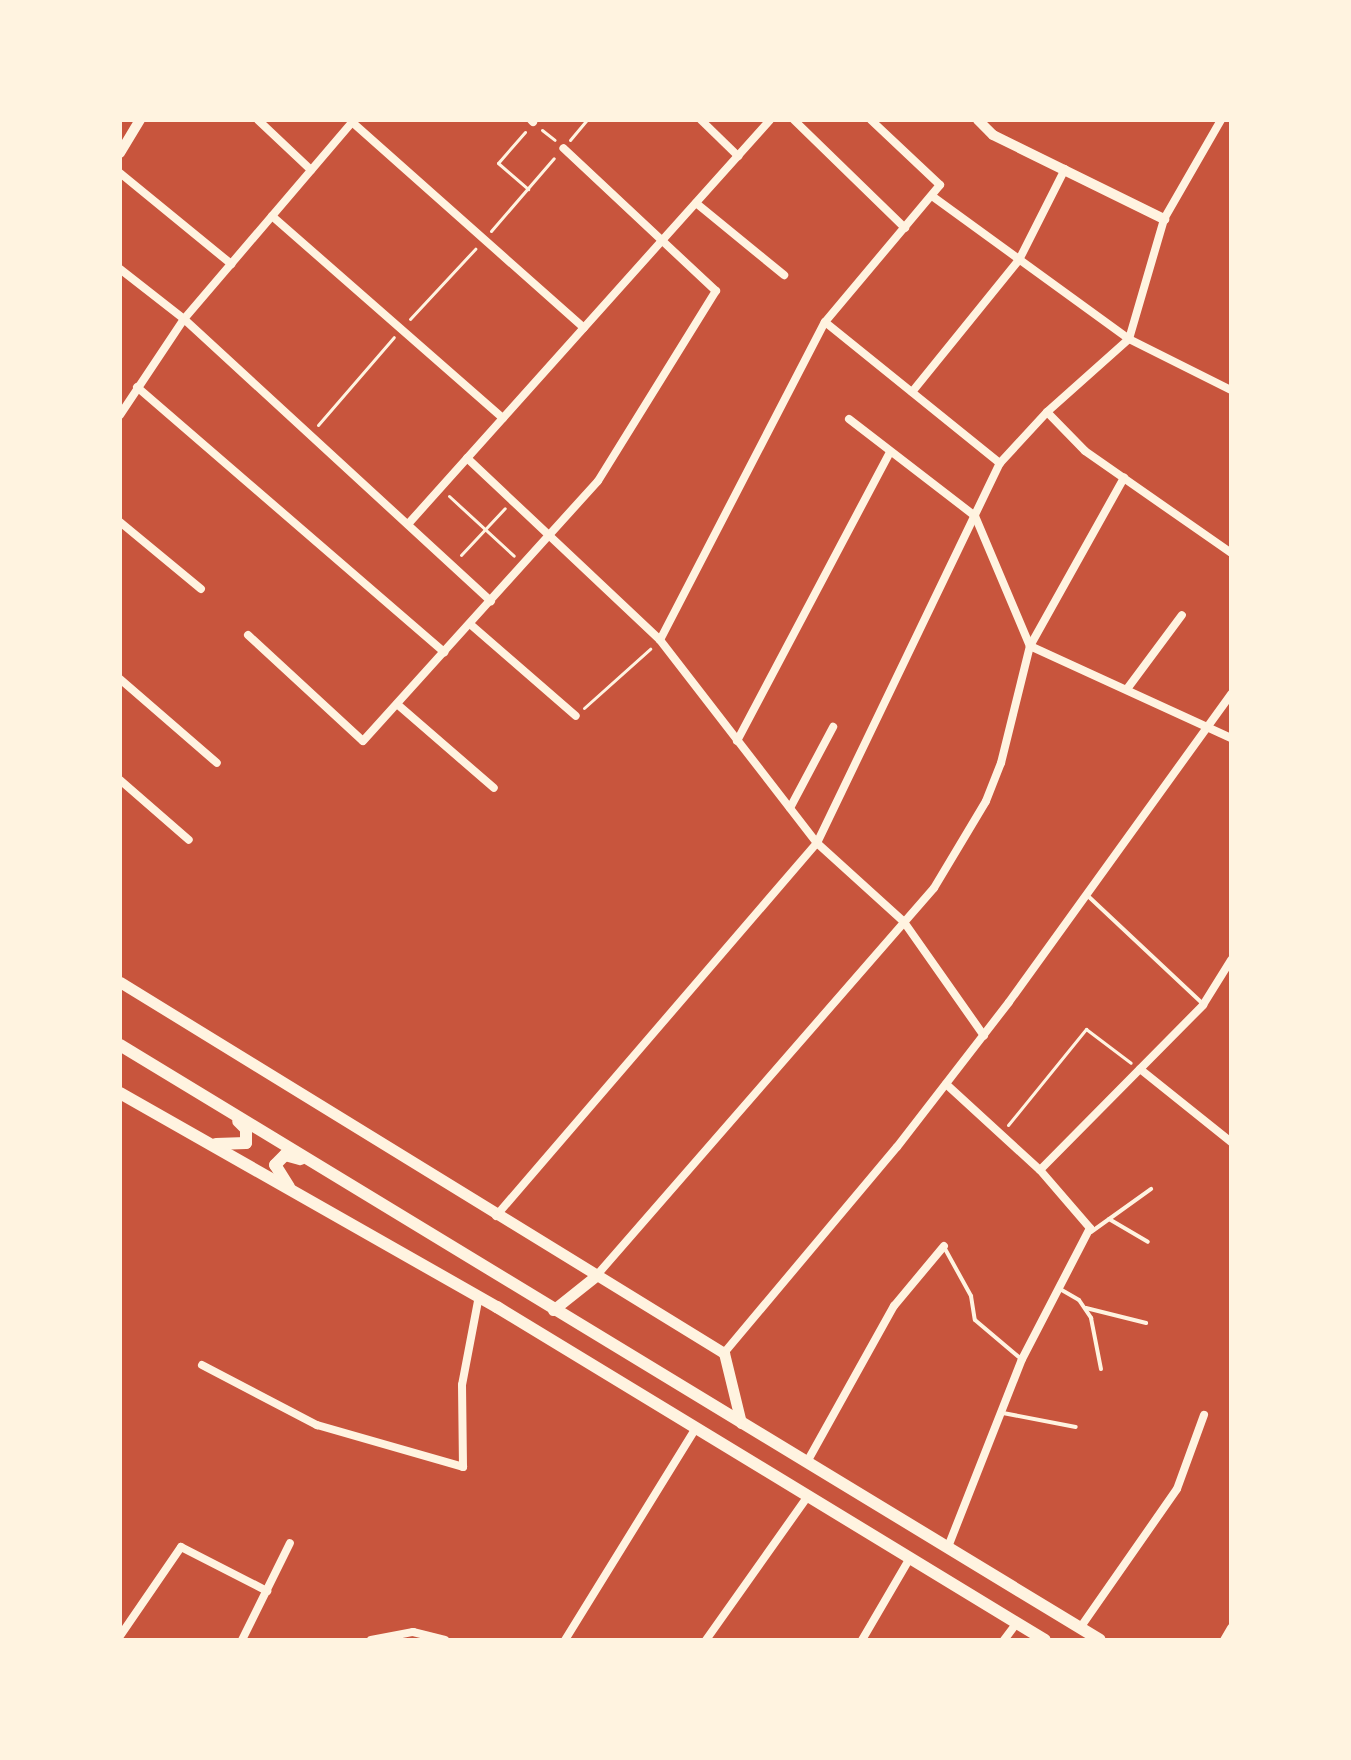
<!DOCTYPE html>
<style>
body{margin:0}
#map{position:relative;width:1351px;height:1760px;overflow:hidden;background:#c8553d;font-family:"Libre Baskerville",serif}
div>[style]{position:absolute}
.path>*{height:3px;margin:-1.5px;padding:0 1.5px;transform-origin:1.5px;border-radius:1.5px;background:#fff3e0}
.service>*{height:4px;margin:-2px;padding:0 2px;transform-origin:2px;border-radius:2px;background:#fff3e0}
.minor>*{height:8px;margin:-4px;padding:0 4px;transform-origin:4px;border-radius:4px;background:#fff3e0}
.tertiary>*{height:10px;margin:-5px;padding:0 5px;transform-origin:5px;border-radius:5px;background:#fff3e0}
.secondary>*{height:11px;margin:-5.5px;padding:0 5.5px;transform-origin:5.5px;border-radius:5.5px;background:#fff3e0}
.primary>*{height:12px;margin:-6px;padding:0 6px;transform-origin:6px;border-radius:6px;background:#fff3e0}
span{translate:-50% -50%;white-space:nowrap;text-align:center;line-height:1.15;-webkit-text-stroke:8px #fff3e0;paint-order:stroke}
.frame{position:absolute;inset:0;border:122px solid #fff3e0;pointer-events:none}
</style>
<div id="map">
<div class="path">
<div style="left:542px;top:130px;width:16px;rotate:38deg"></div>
<div style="left:525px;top:132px;width:41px;rotate:131.1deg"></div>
<div style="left:498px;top:163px;width:40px;rotate:41deg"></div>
<div style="left:570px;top:140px;width:26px;rotate:-50deg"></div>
<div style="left:491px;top:231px;width:96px;rotate:-49.2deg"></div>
<div style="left:410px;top:319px;width:96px;rotate:-47.1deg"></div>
<div style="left:318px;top:425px;width:116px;rotate:-49.2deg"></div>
<div style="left:449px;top:496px;width:88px;rotate:42.7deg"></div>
<div style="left:461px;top:555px;width:64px;rotate:-46.9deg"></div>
<div style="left:584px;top:708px;width:89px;rotate:-41.8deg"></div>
<div style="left:1008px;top:1125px;width:124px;rotate:-50.9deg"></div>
<div style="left:1086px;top:1029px;width:56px;rotate:37.1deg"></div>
</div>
<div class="service">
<div style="left:1088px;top:896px;width:156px;rotate:43.2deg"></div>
<div style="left:1109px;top:1219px;width:45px;rotate:30.5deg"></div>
<div style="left:1091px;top:1232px;width:74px;rotate:-35.6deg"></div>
<div style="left:944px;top:1247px;width:56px;rotate:61.1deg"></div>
<div style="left:971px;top:1296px;width:24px;rotate:81deg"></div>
<div style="left:975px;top:1320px;width:59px;rotate:40.2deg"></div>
<div style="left:1060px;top:1289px;width:22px;rotate:30deg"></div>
<div style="left:1079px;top:1300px;width:22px;rotate:56deg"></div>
<div style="left:1091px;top:1318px;width:52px;rotate:78.9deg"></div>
<div style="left:1086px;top:1308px;width:62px;rotate:14deg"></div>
<div style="left:1003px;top:1413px;width:74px;rotate:10.9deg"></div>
</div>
<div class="minor">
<div style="left:258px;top:120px;width:73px;rotate:43.3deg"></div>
<div style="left:531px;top:120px;width:3px;rotate:45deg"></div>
<div style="left:701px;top:120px;width:52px;rotate:44.2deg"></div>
<div style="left:794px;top:120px;width:155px;rotate:44.2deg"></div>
<div style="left:352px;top:122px;width:310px;rotate:41.6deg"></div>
<div style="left:120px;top:173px;width:144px;rotate:39.3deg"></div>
<div style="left:932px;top:196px;width:243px;rotate:36deg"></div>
<div style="left:1129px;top:339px;width:114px;rotate:26.6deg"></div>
<div style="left:696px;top:203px;width:114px;rotate:39.3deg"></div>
<div style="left:272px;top:216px;width:307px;rotate:41.2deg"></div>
<div style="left:120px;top:269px;width:81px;rotate:38deg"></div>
<div style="left:184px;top:319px;width:417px;rotate:42.6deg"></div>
<div style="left:825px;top:322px;width:225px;rotate:38.9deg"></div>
<div style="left:137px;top:387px;width:406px;rotate:40.8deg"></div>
<div style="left:912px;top:392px;width:170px;rotate:-51deg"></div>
<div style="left:1019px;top:260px;width:102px;rotate:-63.2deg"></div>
<div style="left:1047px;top:412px;width:54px;rotate:45.7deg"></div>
<div style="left:1085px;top:451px;width:178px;rotate:34.9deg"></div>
<div style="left:120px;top:415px;width:115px;rotate:-56.3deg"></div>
<div style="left:184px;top:319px;width:262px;rotate:-49.5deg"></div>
<div style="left:849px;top:419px;width:159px;rotate:37.6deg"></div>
<div style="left:467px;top:458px;width:265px;rotate:43.3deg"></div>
<div style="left:660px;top:640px;width:257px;rotate:52.3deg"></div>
<div style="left:817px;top:843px;width:118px;rotate:42.2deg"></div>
<div style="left:904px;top:922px;width:139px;rotate:54.9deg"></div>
<div style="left:975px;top:516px;width:141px;rotate:67.1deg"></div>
<div style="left:1030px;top:646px;width:221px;rotate:24.6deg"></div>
<div style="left:120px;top:522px;width:105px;rotate:39.6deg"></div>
<div style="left:409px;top:523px;width:541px;rotate:-48.15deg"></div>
<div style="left:470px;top:624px;width:140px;rotate:41deg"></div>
<div style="left:248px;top:635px;width:156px;rotate:42.7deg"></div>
<div style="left:363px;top:741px;width:350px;rotate:-47.9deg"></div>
<div style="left:598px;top:481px;width:224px;rotate:-58.2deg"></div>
<div style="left:716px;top:291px;width:209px;rotate:-136.9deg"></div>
<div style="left:660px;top:640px;width:358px;rotate:-62.6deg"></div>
<div style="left:825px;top:322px;width:179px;rotate:-50deg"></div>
<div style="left:940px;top:185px;width:95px;rotate:-136.7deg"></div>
<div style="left:120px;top:679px;width:128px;rotate:40.9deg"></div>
<div style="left:1127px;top:689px;width:92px;rotate:-53.4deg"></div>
<div style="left:397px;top:704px;width:128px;rotate:40.9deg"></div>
<div style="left:737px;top:741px;width:325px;rotate:-62.1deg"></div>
<div style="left:120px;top:780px;width:91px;rotate:41deg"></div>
<div style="left:790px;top:808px;width:92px;rotate:-62deg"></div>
<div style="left:1140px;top:1069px;width:117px;rotate:38.7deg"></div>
<div style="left:946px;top:1084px;width:127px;rotate:42.5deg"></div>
<div style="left:1040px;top:1170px;width:77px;rotate:49.2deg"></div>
<div style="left:1090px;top:1228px;width:148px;rotate:117.4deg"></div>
<div style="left:1022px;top:1359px;width:202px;rotate:111.5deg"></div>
<div style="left:1040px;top:1170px;width:232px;rotate:-45.3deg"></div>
<div style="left:1203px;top:1005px;width:53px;rotate:-58.1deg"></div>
<div style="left:496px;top:1216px;width:492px;rotate:-49.3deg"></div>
<div style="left:817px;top:843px;width:422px;rotate:-64.3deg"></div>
<div style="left:1000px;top:463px;width:69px;rotate:-47.3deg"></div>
<div style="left:1047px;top:412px;width:110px;rotate:-41.7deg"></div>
<div style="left:1129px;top:339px;width:125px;rotate:-73.7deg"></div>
<div style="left:1164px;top:219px;width:114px;rotate:-60.1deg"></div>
<div style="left:597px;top:1275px;width:513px;rotate:-48.95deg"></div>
<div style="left:934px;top:888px;width:101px;rotate:-59.1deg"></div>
<div style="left:986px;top:801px;width:41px;rotate:-68.5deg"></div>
<div style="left:1001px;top:763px;width:121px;rotate:-76.1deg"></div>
<div style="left:1030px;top:646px;width:193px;rotate:-60.8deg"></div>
<div style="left:724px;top:1353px;width:269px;rotate:-50deg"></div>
<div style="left:897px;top:1147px;width:183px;rotate:-52.3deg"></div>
<div style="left:1009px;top:1002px;width:380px;rotate:-54.2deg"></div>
<div style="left:202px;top:1365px;width:130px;rotate:27.6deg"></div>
<div style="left:317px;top:1425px;width:152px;rotate:16deg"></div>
<div style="left:463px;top:1467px;width:82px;rotate:-90.7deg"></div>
<div style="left:462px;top:1385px;width:91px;rotate:-79.2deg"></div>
<div style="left:807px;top:1462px;width:179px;rotate:-60.9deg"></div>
<div style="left:894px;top:1306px;width:78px;rotate:-50.2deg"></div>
<div style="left:1080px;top:1628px;width:169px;rotate:-55.1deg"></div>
<div style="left:1177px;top:1489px;width:79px;rotate:-70deg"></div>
<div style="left:120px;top:1636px;width:108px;rotate:-55.6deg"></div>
<div style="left:181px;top:1547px;width:97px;rotate:27.1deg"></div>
<div style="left:242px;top:1640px;width:108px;rotate:-63.7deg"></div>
<div style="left:371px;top:1640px;width:43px;rotate:-10.8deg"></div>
<div style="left:413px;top:1632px;width:33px;rotate:14deg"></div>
<div style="left:565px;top:1640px;width:249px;rotate:-58.3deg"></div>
<div style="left:706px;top:1640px;width:176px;rotate:-54.7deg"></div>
<div style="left:862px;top:1640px;width:95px;rotate:-59.7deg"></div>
<div style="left:1004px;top:1640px;width:21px;rotate:-53deg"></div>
<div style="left:1224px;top:1640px;width:14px;rotate:-60deg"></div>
</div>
<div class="tertiary">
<div style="left:978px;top:120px;width:21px;rotate:45deg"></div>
<div style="left:993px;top:135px;width:191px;rotate:26.2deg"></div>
<div style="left:120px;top:153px;width:39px;rotate:-59deg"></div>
</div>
<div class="secondary">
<div style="left:120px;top:982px;width:709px;rotate:31.56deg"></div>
<div style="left:724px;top:1353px;width:72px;rotate:76.3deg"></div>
<div style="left:553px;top:1310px;width:56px;rotate:-38.5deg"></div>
</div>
<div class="primary">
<div style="left:120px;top:1045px;width:1146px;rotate:31.26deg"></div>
<div style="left:120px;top:1093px;width:434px;rotate:29.6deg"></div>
<div style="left:497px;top:1307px;width:641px;rotate:31.29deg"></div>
<div style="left:216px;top:1144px;width:30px;rotate:-2deg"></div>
<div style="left:246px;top:1143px;width:14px;rotate:-90deg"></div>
<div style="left:246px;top:1129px;width:11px;rotate:-135deg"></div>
<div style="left:289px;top:1187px;width:26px;rotate:-122deg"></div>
<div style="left:275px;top:1165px;width:14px;rotate:-45deg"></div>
<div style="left:285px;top:1155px;width:16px;rotate:15deg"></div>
</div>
<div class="frame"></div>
</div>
